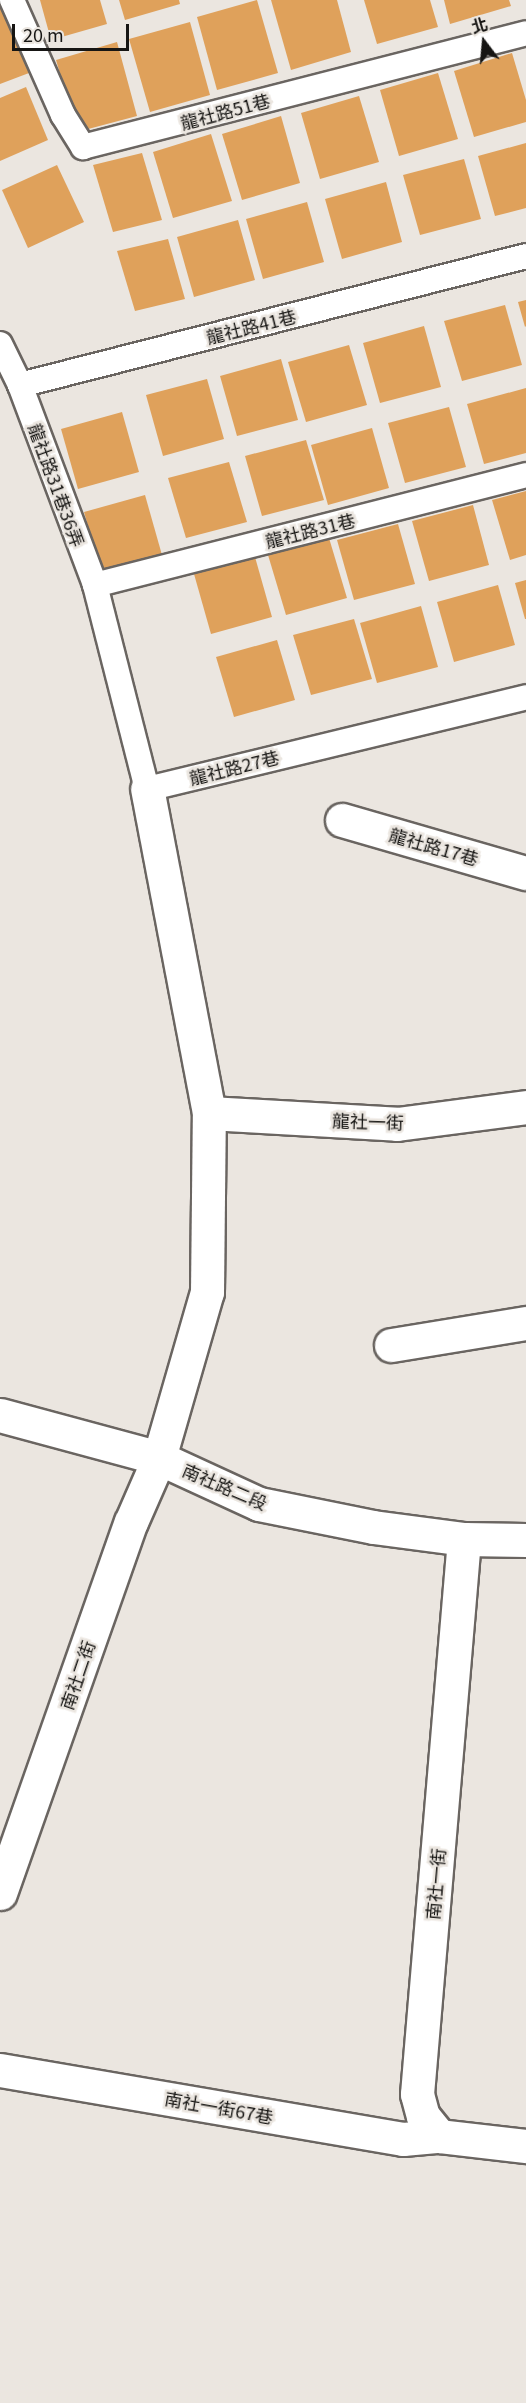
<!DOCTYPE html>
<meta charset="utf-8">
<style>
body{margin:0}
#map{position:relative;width:526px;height:2403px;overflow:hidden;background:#ebe6e0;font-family:Georgia,"Noto Sans TC",serif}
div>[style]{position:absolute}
.building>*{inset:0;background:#dfa15b}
.roads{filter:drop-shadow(2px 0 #6a6561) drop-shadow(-2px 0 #6a6561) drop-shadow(0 2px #6a6561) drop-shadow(0 -2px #6a6561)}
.lane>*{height:24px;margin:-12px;padding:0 12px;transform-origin:12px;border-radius:12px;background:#fff}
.street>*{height:33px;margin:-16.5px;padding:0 16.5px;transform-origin:16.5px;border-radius:16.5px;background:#fff}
span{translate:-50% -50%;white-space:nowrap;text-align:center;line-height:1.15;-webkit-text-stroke:5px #ebe6e0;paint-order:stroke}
.street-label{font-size:18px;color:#161513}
.north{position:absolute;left:454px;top:12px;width:60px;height:60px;-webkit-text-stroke:4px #ebe6e0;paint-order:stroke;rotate:344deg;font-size:16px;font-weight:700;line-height:24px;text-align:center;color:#161513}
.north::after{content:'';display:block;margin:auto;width:21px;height:27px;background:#161513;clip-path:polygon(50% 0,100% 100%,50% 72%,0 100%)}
.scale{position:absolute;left:12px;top:24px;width:117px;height:27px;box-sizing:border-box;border:3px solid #161513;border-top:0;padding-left:8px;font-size:18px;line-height:21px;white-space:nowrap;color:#161513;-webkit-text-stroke:4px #ebe6e0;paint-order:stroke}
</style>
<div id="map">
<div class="building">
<div style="clip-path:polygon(0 0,29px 73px,0 84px)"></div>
<div style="clip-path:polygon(40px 0,100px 0,107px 24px,51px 40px)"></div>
<div style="clip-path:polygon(119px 0,179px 0,180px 4px,125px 20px)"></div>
<div style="clip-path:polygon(257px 0,278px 73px,217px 90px,197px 17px)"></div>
<div style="clip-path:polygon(271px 0,337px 0,351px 52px,291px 70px)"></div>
<div style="clip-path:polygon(364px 0,430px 0,438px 27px,377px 44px)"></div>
<div style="clip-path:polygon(444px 0,509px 0,511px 6px,450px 24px)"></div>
<div style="clip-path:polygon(190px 22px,210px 95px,150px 112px,129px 39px)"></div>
<div style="clip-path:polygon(117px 42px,137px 116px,77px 132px,56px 60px)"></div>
<div style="clip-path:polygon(512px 53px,526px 100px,526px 122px,474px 137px,454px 71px)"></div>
<div style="clip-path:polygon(438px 73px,458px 139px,399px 156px,380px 90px)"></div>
<div style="clip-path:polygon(26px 87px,48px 140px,0 161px,0 98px)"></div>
<div style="clip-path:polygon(359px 96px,379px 162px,320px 179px,301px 113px)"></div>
<div style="clip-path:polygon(281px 116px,300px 183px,242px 200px,222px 134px)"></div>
<div style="clip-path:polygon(211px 134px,232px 201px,173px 218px,153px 152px)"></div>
<div style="clip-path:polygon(526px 143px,526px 208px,495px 216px,478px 156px)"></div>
<div style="clip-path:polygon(142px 153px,162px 220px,113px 232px,93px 165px)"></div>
<div style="clip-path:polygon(464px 159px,481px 219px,420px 235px,403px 175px)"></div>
<div style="clip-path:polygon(57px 165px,84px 222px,28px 248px,2px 190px)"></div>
<div style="clip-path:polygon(386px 182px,402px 242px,342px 259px,325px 199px)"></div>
<div style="clip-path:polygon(307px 202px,324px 262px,263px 279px,246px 219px)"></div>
<div style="clip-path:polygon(238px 220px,255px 280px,194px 297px,177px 237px)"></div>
<div style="clip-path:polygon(168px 239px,185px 299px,135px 311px,117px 251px)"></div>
<div style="clip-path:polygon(526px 300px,526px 326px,525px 327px,518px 302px)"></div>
<div style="clip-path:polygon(505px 305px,522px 365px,462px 381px,444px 321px)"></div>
<div style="clip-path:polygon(424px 326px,441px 387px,380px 403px,363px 343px)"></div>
<div style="clip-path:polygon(349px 345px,367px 405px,306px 422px,288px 362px)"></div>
<div style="clip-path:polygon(281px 359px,298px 420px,237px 436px,220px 376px)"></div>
<div style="clip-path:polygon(207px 379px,224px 439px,163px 456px,146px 395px)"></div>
<div style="clip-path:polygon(526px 388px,526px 453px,484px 464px,467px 404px)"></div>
<div style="clip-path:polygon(449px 407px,466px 467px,405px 483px,388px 423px)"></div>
<div style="clip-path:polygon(122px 412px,139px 472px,78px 489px,61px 429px)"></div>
<div style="clip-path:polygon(372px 428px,389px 488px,328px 505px,311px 445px)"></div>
<div style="clip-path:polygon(306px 440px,324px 500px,262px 516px,245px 456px)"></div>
<div style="clip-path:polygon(229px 462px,247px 522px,186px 538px,168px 478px)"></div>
<div style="clip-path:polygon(526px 491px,526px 555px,510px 560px,492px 500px)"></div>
<div style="clip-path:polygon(145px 495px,162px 555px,101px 572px,84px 512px)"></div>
<div style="clip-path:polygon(473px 505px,489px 565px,429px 581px,412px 521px)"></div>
<div style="clip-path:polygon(398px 524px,415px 584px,354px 600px,337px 540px)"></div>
<div style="clip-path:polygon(329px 538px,347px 598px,286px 615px,268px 555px)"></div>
<div style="clip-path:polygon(255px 557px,272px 617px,211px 634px,194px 574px)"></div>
<div style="clip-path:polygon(526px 580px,526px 619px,525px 619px,515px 583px)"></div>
<div style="clip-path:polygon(498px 585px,515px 645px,454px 662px,437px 602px)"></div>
<div style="clip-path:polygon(421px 606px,438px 667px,377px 683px,360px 623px)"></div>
<div style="clip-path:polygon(354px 619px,372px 679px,311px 695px,293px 635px)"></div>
<div style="clip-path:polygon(277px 640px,295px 700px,234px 717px,216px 657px)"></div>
</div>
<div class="roads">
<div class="lane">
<div style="left:12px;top:0;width:126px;rotate:66.1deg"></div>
<div style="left:63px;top:115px;width:38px;rotate:58deg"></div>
<div style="left:83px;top:147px;width:457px;rotate:-14.4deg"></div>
<div style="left:0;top:344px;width:46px;rotate:64deg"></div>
<div style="left:20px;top:385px;width:214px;rotate:69.4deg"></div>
<div style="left:95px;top:585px;width:211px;rotate:75.7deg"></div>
<div style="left:147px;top:789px;width:390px;rotate:-13.6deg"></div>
<div style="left:20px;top:385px;width:522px;rotate:-14.3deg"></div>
<div style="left:95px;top:585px;width:445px;rotate:-14.3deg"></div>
</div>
<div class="street">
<div style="left:342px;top:820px;width:191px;rotate:16.1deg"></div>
<div style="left:209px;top:1113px;width:188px;rotate:3.3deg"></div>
<div style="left:397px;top:1124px;width:130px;rotate:-7.5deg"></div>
<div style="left:391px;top:1345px;width:137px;rotate:-9.3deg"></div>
<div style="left:0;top:1415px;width:165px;rotate:15.1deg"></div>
<div style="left:159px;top:1458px;width:110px;rotate:24.7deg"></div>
<div style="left:259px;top:1504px;width:116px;rotate:11.4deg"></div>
<div style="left:373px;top:1527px;width:92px;rotate:7.5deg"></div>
<div style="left:464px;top:1539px;width:62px;rotate:0.9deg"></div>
<div style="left:464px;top:1539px;width:557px;rotate:94.84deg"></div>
<div style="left:417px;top:2094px;width:23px;rotate:75deg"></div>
<div style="left:423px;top:2116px;width:26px;rotate:51deg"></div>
<div style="left:439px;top:2136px;width:88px;rotate:6.6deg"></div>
<div style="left:0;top:1893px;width:393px;rotate:-70.6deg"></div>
<div style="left:131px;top:1522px;width:70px;rotate:-66.4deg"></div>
<div style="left:159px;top:1458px;width:173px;rotate:-73.9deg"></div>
<div style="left:207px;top:1292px;width:179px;rotate:-89.4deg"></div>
<div style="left:209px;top:1113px;width:330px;rotate:-100.8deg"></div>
<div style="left:0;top:2070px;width:409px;rotate:9.7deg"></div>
<div style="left:403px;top:2139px;width:36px;rotate:-5deg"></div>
</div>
</div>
<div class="street-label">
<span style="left:225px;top:111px;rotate:-15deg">龍社路51巷</span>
<span style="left:251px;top:326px;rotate:-14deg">龍社路41巷</span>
<span style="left:57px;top:485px;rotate:70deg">龍社路31巷36弄</span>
<span style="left:310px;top:530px;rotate:-14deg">龍社路31巷</span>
<span style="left:234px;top:767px;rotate:-14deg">龍社路27巷</span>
<span style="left:434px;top:846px;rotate:16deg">龍社路17巷</span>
<span style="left:368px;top:1121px;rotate:2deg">龍社一街</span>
<span style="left:225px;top:1486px;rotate:23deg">南社路二段</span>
<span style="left:77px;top:1675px;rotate:-71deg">南社二街</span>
<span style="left:435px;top:1884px;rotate:-85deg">南社一街</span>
<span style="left:219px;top:2107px;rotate:10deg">南社一街67巷</span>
</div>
<div class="north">北</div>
<div class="scale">20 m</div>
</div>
